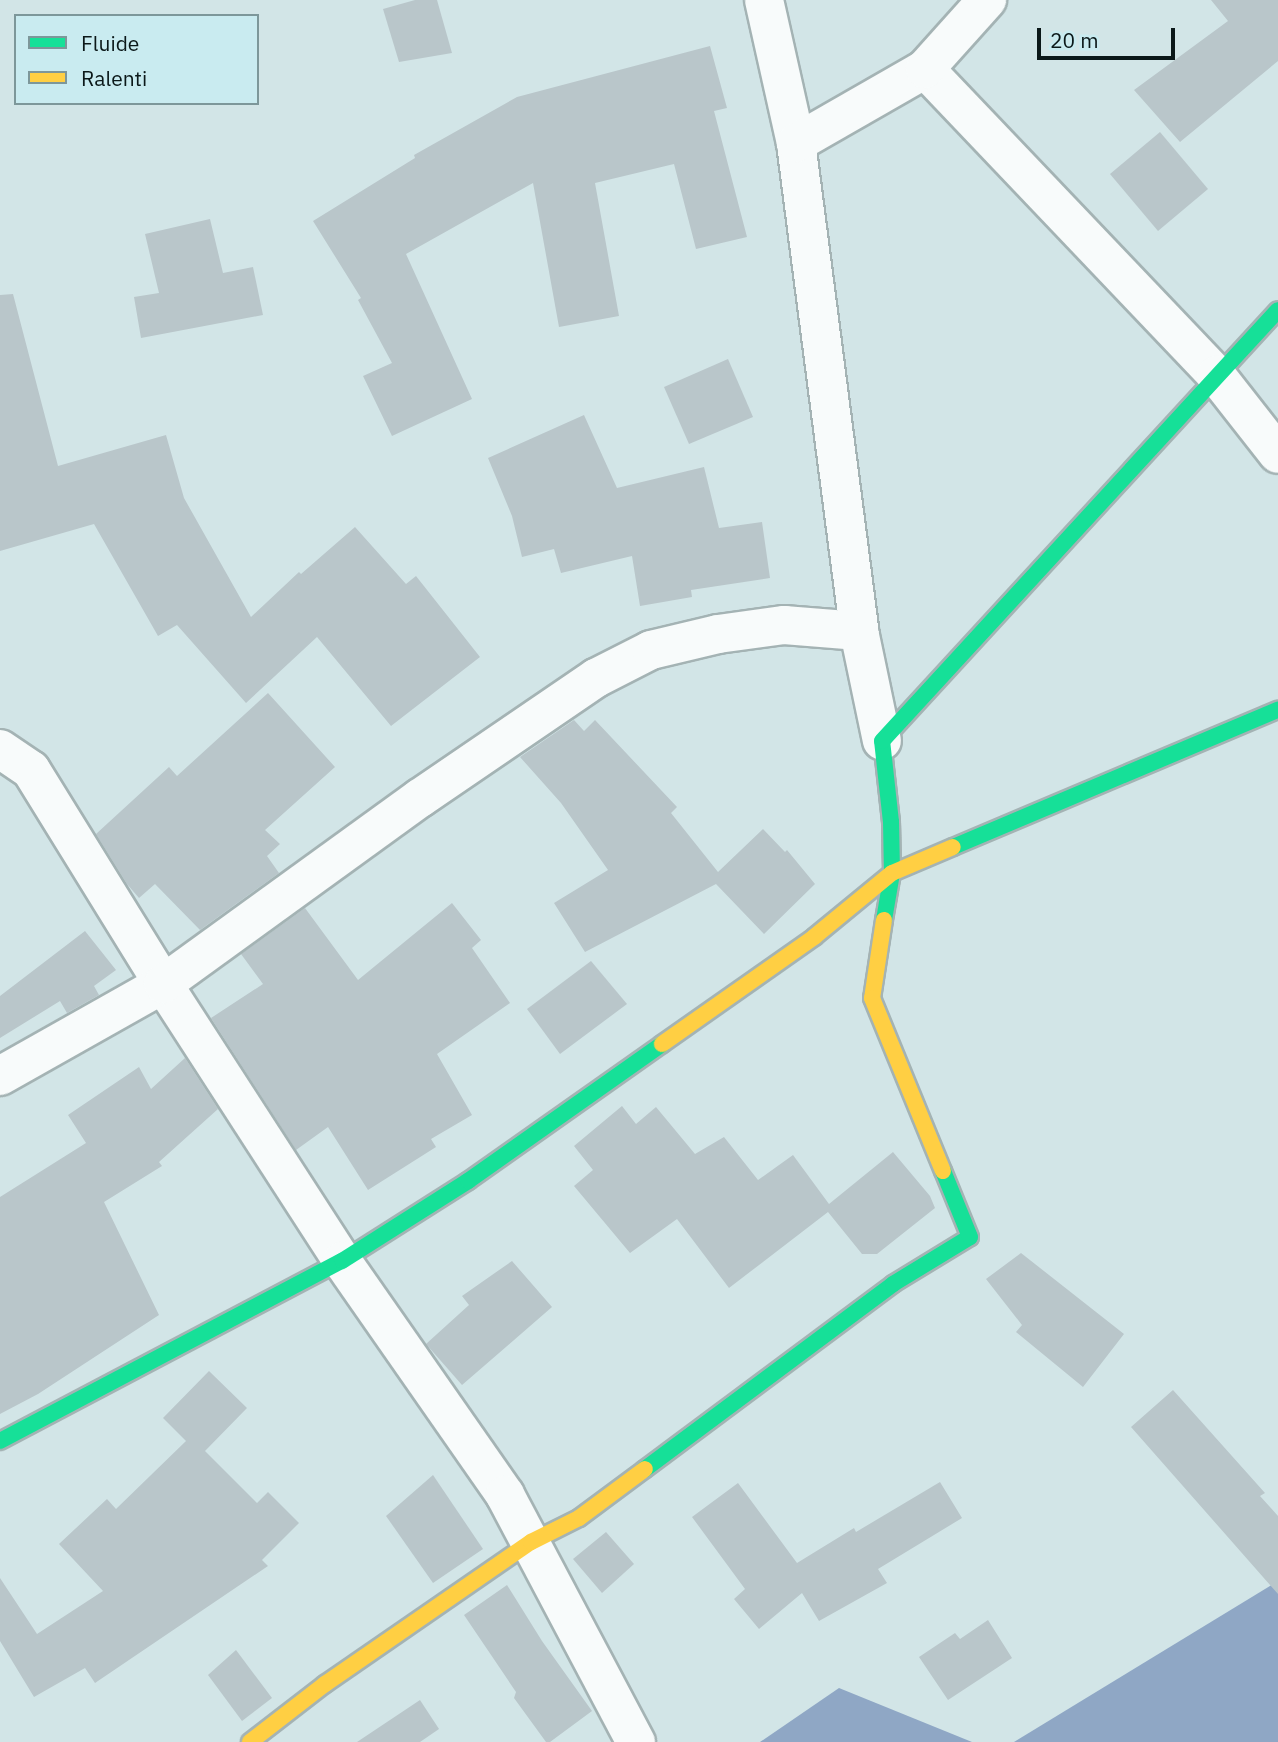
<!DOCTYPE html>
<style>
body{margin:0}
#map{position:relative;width:1278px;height:1742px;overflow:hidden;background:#d2e5e7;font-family:"IBM Plex Sans",sans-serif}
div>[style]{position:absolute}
.water>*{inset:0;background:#8fa7c5}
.building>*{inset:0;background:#b9c6ca}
.roads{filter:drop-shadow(2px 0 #a4b3b4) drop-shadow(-2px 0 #a4b3b4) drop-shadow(0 2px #a4b3b4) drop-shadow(0 -2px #a4b3b4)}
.street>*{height:38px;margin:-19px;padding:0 19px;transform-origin:19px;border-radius:19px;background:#f8fbfb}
.fast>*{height:16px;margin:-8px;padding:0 8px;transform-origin:8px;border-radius:8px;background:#16e098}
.slow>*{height:16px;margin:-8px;padding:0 8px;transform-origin:8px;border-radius:8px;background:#ffcf43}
span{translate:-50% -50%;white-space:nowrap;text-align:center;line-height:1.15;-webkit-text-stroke:5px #c9ebf0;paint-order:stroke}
.legend{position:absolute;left:14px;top:14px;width:245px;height:91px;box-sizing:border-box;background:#c9ebf0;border:2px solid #7d979a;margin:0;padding:9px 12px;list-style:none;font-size:21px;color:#0b1819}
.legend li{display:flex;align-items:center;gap:14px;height:35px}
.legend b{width:35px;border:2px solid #7d979a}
.scale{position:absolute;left:1037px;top:28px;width:138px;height:32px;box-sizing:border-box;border:4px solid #0b1819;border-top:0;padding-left:9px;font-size:21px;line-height:24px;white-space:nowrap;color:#0b1819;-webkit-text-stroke:5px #c9ebf0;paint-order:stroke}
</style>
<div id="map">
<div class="water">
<div style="clip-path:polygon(1278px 1581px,1278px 1742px,1014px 1742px)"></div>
<div style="clip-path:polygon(839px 1688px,972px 1742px,760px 1742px)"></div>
</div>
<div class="building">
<div style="clip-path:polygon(415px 0,437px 0,452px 53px,399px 62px,383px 9px)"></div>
<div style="clip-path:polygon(1211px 0,1278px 0,1278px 61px,1180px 142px,1134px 90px,1228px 21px)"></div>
<div style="clip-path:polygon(710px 46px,727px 108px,714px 111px,747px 237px,696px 249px,674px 164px,595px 183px,619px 316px,559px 327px,533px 183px,406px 254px,472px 399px,392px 436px,363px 376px,392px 363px,358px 300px,361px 298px,313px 221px,415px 158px,414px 155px,517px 97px)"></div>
<div style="clip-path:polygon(1160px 132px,1208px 189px,1158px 231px,1110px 174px)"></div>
<div style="clip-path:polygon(210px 219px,223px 273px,253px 267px,263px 315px,141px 338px,134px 297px,159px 293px,145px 234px)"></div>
<div style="clip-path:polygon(13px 294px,58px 466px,166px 435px,184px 498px,251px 617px,299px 572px,301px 574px,355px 527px,406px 584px,416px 576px,480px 657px,391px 726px,317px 637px,246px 703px,177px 625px,158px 636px,94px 524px,0 551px,0 295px)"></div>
<div style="clip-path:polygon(728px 359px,753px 417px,689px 444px,664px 387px)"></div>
<div style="clip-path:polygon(584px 415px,617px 488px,704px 467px,719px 528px,762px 522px,770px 578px,691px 590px,692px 597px,640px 606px,632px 556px,561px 573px,554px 549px,522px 557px,512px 516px,488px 458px)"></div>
<div style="clip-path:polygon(268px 693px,335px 767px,265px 830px,280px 844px,267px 856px,279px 873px,200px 930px,155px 884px,139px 898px,127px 884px,96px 834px,169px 767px,177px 776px)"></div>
<div style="clip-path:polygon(574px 720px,584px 731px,595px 720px,677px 807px,671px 813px,718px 872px,763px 829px,785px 852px,787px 850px,815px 884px,764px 934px,716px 884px,585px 952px,554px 903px,608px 870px,561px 803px,520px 757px)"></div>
<div style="clip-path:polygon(452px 903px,481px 940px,472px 948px,510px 1003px,437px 1054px,472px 1115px,431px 1139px,436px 1147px,368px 1190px,328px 1127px,296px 1150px,211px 1018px,263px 984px,241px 954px,305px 908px,358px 980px)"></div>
<div style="clip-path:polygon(85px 931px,116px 970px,94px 986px,99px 995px,67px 1013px,60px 1001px,0 1038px,0 996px)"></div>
<div style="clip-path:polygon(591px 961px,627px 1004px,560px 1054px,527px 1009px)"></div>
<div style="clip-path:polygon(185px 1058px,218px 1109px,159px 1162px,162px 1166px,104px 1202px,159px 1315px,38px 1394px,0 1414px,0 1197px,86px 1143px,68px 1115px,139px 1067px,151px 1089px)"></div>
<div style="clip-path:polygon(622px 1106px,636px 1124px,656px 1107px,695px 1154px,724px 1137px,758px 1180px,793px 1155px,829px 1204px,893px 1152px,930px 1196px,935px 1208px,877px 1254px,862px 1254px,828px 1212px,729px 1288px,677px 1219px,630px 1253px,574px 1186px,593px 1170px,574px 1146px)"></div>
<div style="clip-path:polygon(1021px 1253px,1124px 1334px,1083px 1387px,1016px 1332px,1022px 1325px,986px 1279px)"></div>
<div style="clip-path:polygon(512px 1261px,552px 1307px,462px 1385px,426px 1344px,469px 1305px,462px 1296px)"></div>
<div style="clip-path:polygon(209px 1371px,247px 1408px,205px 1451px,257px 1503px,268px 1492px,299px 1523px,262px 1560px,268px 1566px,95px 1683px,85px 1668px,34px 1697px,0 1641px,0 1578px,37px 1634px,103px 1591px,59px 1544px,107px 1499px,116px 1509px,186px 1441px,163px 1418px)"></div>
<div style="clip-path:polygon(1173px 1390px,1265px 1493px,1260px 1496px,1278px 1516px,1278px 1594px,1131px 1427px)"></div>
<div style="clip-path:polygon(433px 1475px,483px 1549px,433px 1583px,386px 1516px)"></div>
<div style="clip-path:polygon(940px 1482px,962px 1518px,878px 1569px,887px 1583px,819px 1621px,802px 1593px,759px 1629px,734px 1599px,745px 1589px,692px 1517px,738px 1483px,797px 1563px,854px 1528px,856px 1532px)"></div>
<div style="clip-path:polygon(606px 1532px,634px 1564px,602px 1593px,573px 1559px)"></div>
<div style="clip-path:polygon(507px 1585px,542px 1641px,592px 1711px,550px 1742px,546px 1742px,514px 1698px,516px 1692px,464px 1615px)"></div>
<div style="clip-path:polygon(988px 1620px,1012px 1658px,948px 1700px,919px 1657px,955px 1633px,960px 1639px)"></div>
<div style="clip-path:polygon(236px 1650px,272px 1698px,242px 1721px,208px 1675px)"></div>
<div style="clip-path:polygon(420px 1700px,439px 1729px,420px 1742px,357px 1742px)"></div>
</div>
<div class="roads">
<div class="street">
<div style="left:764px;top:0;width:147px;rotate:77.4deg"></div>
<div style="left:796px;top:143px;width:492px;rotate:82.6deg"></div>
<div style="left:859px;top:631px;width:112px;rotate:78.2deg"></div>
<div style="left:925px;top:69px;width:422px;rotate:46.4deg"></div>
<div style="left:1216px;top:375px;width:100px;rotate:51.9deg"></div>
<div style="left:796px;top:143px;width:149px;rotate:-29.8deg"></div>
<div style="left:925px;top:69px;width:93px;rotate:-48.1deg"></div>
<div style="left:0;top:749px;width:37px;rotate:34deg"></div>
<div style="left:31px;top:770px;width:251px;rotate:58.3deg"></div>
<div style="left:163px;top:984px;width:330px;rotate:57.1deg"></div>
<div style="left:342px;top:1261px;width:285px;rotate:55.1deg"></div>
<div style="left:505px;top:1495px;width:280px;rotate:62.1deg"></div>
<div style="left:0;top:1076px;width:187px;rotate:-29.4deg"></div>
<div style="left:163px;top:984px;width:317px;rotate:-35.9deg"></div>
<div style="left:420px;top:798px;width:213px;rotate:-34.3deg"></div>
<div style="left:596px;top:678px;width:62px;rotate:-27deg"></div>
<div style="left:651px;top:650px;width:69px;rotate:-13.4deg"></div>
<div style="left:718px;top:634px;width:67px;rotate:-7.8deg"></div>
<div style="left:784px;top:625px;width:75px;rotate:4.6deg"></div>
</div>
<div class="fast">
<div style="left:953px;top:847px;width:353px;rotate:-22.9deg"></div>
<div style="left:884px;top:920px;width:48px;rotate:-80.3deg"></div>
<div style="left:892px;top:873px;width:51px;rotate:-91.1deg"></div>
<div style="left:891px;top:822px;width:81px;rotate:-96.3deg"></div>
<div style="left:882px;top:741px;width:585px;rotate:-47.42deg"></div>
<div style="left:0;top:1441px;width:386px;rotate:-27.8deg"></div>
<div style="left:342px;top:1261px;width:149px;rotate:-32.4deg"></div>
<div style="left:468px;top:1181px;width:237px;rotate:-35.2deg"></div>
<div style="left:645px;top:1469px;width:309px;rotate:-36.7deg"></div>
<div style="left:893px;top:1284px;width:90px;rotate:-31.4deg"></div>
<div style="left:970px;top:1237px;width:71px;rotate:-112.2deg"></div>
</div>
<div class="slow">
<div style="left:884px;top:920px;width:79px;rotate:98.7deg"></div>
<div style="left:872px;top:998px;width:187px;rotate:67.7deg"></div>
<div style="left:662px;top:1044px;width:186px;rotate:-35.1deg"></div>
<div style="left:814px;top:937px;width:101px;rotate:-39.4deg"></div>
<div style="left:892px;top:873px;width:66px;rotate:-23.1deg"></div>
<div style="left:250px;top:1742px;width:95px;rotate:-37.7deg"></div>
<div style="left:325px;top:1684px;width:250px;rotate:-34.6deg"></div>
<div style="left:531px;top:1542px;width:54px;rotate:-26.6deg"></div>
<div style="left:579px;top:1518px;width:82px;rotate:-36.6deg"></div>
</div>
</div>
<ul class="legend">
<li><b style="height:9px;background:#16e098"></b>Fluide</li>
<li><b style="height:9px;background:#ffcf43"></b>Ralenti</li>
</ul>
<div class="scale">20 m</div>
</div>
